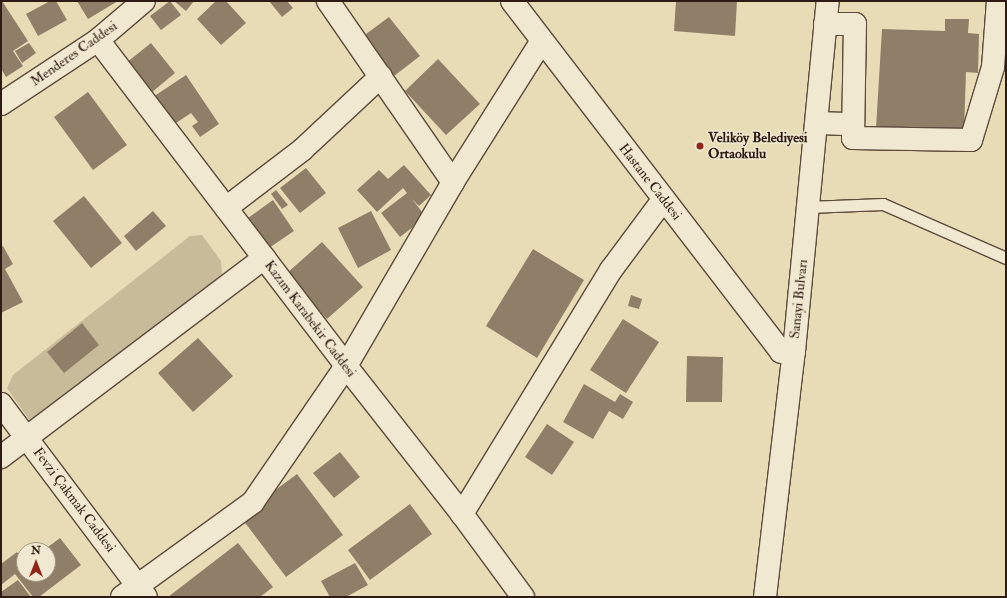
<!DOCTYPE html>
<meta charset="utf-8">
<style>
body{margin:0}
#map{position:relative;width:1007px;height:598px;overflow:hidden;background:#e8dcb6;font-family:"IM FELL Double Pica",serif}
div>[style]{position:absolute}
.green>*{inset:0;background:#c8bb9a}
.building>*{inset:0;background:#8f7f68}
.roads{filter:drop-shadow(1px 0 #5c4b3c) drop-shadow(-1px 0 #5c4b3c) drop-shadow(0 1px #5c4b3c) drop-shadow(0 -1px #5c4b3c)}
.lane>*{height:11px;margin:-5.5px;padding:0 5.5px;transform-origin:5.5px;border-radius:5.5px;background:#f0e8d0}
.street>*{height:22px;margin:-11px;padding:0 11px;transform-origin:11px;border-radius:11px;background:#f0e8d0}
.secondary>*{height:22px;margin:-11px;padding:0 11px;transform-origin:11px;border-radius:11px;background:#f0e8d0}
.dots>*{width:11px;height:11px;translate:-50% -50%;box-sizing:border-box;border:2px solid #f0e8d0;border-radius:50%}
span{translate:-50% -50%;white-space:nowrap;text-align:center;line-height:1.15;-webkit-text-stroke:3px #f0e8d0;paint-order:stroke}
.street-label{font-size:14px;color:#2e1b13}
.poi-label{font-size:14px;color:#2e1b13;font-weight:700}
.left{translate:0 -50%;text-align:left}
.frame{position:absolute;inset:0;border:2px solid #2e1b13;pointer-events:none}
.north{position:absolute;left:16px;top:542px;width:40px;height:40px;box-sizing:border-box;background:#f0e8d0;border:1px solid #a29684;border-radius:50%;rotate:0deg;font-size:11px;font-weight:700;line-height:16px;text-align:center;color:#2e1b13}
.north::after{content:'';display:block;margin:auto;width:14px;height:18px;background:#8f2418;clip-path:polygon(50% 0,100% 100%,50% 72%,0 100%)}
</style>
<div id="map">
<div class="green">
<div style="clip-path:polygon(202px 235px,221px 261px,222px 274px,46px 422px,30px 421px,7px 388px,13px 375px,190px 236px)"></div>
</div>
<div class="building">
<div style="clip-path:polygon(2px 1px,28px 41px,13px 51px,23px 66px,6px 77px,1px 69px)"></div>
<div style="clip-path:polygon(50px 1px,56px 1px,67px 20px,38px 36px,26px 14px)"></div>
<div style="clip-path:polygon(77px 1px,118px 1px,88px 19px)"></div>
<div style="clip-path:polygon(170px 1px,181px 15px,161px 30px,150px 16px)"></div>
<div style="clip-path:polygon(174px 1px,194px 1px,186px 11px)"></div>
<div style="clip-path:polygon(216px 1px,226px 1px,246px 23px,221px 45px,197px 19px)"></div>
<div style="clip-path:polygon(269px 1px,287px 1px,293px 8px,282px 17px)"></div>
<div style="clip-path:polygon(676px 1px,737px 1px,735px 36px,674px 31px)"></div>
<div style="clip-path:polygon(389px 17px,420px 56px,394px 76px,362px 37px)"></div>
<div style="clip-path:polygon(945px 19px,969px 19px,968px 33px,979px 34px,978px 73px,966px 72px,964px 131px,876px 128px,882px 29px,945px 31px)"></div>
<div style="clip-path:polygon(29px 43px,36px 53px,22px 63px,15px 51px)"></div>
<div style="clip-path:polygon(151px 43px,175px 73px,151px 93px,126px 63px)"></div>
<div style="clip-path:polygon(438px 59px,480px 104px,446px 135px,405px 91px)"></div>
<div style="clip-path:polygon(186px 75px,219px 124px,200px 137px,192px 126px,198px 122px,191px 113px,164px 131px,144px 103px)"></div>
<div style="clip-path:polygon(88px 92px,127px 145px,93px 170px,54px 117px)"></div>
<div style="clip-path:polygon(404px 165px,431px 195px,419px 206px,412px 199px,426px 217px,400px 237px,381px 213px,407px 193px,403px 188px,377px 212px,357px 190px,379px 170px,388px 179px)"></div>
<div style="clip-path:polygon(306px 168px,326px 193px,300px 213px,280px 188px)"></div>
<div style="clip-path:polygon(276px 190px,288px 205px,282px 209px,271px 194px)"></div>
<div style="clip-path:polygon(84px 196px,122px 243px,91px 268px,53px 221px)"></div>
<div style="clip-path:polygon(273px 200px,294px 231px,269px 248px,248px 218px)"></div>
<div style="clip-path:polygon(153px 211px,166px 226px,136px 251px,124px 236px)"></div>
<div style="clip-path:polygon(371px 211px,391px 250px,358px 268px,338px 228px)"></div>
<div style="clip-path:polygon(322px 242px,363px 287px,327px 319px,286px 274px)"></div>
<div style="clip-path:polygon(3px 246px,13px 264px,5px 269px,23px 302px,1px 313px,1px 247px)"></div>
<div style="clip-path:polygon(533px 249px,584px 280px,537px 358px,486px 326px)"></div>
<div style="clip-path:polygon(631px 295px,642px 299px,639px 309px,628px 306px)"></div>
<div style="clip-path:polygon(623px 319px,659px 342px,626px 393px,590px 370px)"></div>
<div style="clip-path:polygon(82px 323px,99px 345px,64px 373px,47px 352px)"></div>
<div style="clip-path:polygon(198px 338px,233px 376px,193px 412px,158px 373px)"></div>
<div style="clip-path:polygon(687px 356px,723px 357px,722px 402px,686px 402px)"></div>
<div style="clip-path:polygon(584px 384px,615px 402px,620px 394px,633px 402px,623px 419px,609px 411px,593px 439px,563px 422px)"></div>
<div style="clip-path:polygon(547px 424px,574px 442px,552px 475px,525px 457px)"></div>
<div style="clip-path:polygon(340px 452px,360px 477px,334px 498px,313px 473px)"></div>
<div style="clip-path:polygon(297px 474px,343px 535px,286px 577px,240px 516px)"></div>
<div style="clip-path:polygon(410px 504px,432px 534px,370px 580px,348px 550px)"></div>
<div style="clip-path:polygon(60px 538px,81px 565px,39px 597px,33px 597px,15px 574px,1px 585px,1px 564px,17px 552px,24px 561px,24px 574px,48px 574px,48px 550px,44px 550px)"></div>
<div style="clip-path:polygon(238px 543px,273px 587px,260px 597px,168px 597px)"></div>
<div style="clip-path:polygon(355px 563px,368px 585px,346px 597px,330px 597px,321px 581px)"></div>
<div style="clip-path:polygon(18px 580px,31px 597px,1px 597px,1px 592px)"></div>
</div>
<div class="roads">
<div class="lane">
<div style="left:808px;top:207px;width:75px;rotate:-2.3deg"></div>
<div style="left:883px;top:204px;width:134px;rotate:23.7deg"></div>
</div>
<div class="street">
<div style="left:328px;top:1px;width:220px;rotate:55.4deg"></div>
<div style="left:825px;top:24px;width:30px"></div>
<div style="left:855px;top:24px;width:114px;rotate:91deg"></div>
<div style="left:853px;top:138px;width:118px;rotate:1deg"></div>
<div style="left:971px;top:140px;width:76px;rotate:-73.2deg"></div>
<div style="left:993px;top:67px;width:66px;rotate:-85.7deg"></div>
<div style="left:1px;top:104px;width:116px;rotate:-33.4deg"></div>
<div style="left:98px;top:40px;width:60px;rotate:-40.3deg"></div>
<div style="left:817px;top:123px;width:36px;rotate:2deg"></div>
<div style="left:226px;top:208px;width:96px;rotate:-37.3deg"></div>
<div style="left:302px;top:150px;width:108px;rotate:-43.1deg"></div>
<div style="left:1px;top:457px;width:330px;rotate:-37.1deg"></div>
<div style="left:462px;top:514px;width:286px;rotate:-58.6deg"></div>
<div style="left:611px;top:270px;width:87px;rotate:-53.4deg"></div>
<div style="left:122px;top:597px;width:162px;rotate:-35.9deg"></div>
<div style="left:253px;top:502px;width:165px;rotate:-55.6deg"></div>
<div style="left:346px;top:366px;width:213px;rotate:-59.8deg"></div>
<div style="left:453px;top:182px;width:165px;rotate:-57.8deg"></div>
</div>
<div class="secondary">
<div style="left:512px;top:1px;width:442px;rotate:52.5deg"></div>
<div style="left:781px;top:352px;width:13px;rotate:-4deg"></div>
<div style="left:98px;top:40px;width:410px;rotate:52.7deg"></div>
<div style="left:346px;top:366px;width:188px;rotate:51.9deg"></div>
<div style="left:462px;top:514px;width:103px;rotate:53.7deg"></div>
<div style="left:1px;top:404px;width:241px;rotate:53.1deg"></div>
<div style="left:765px;top:597px;width:248px;rotate:-83.3deg"></div>
<div style="left:794px;top:351px;width:352px;rotate:-84.5deg"></div>
</div>
</div>
<div class="dots">
<div style="left:700px;top:146px;background:#8f2418"></div>
</div>
<div class="street-label">
<span style="left:74px;top:54px;rotate:-35deg">Menderes Caddesi</span>
<span style="left:650px;top:182px;rotate:52deg">Hastane Caddesi</span>
<span style="left:799px;top:299px;rotate:-84deg">Sanayi Bulvarı</span>
<span style="left:310px;top:319px;rotate:53deg">Kazım Karabekir Caddesi</span>
<span style="left:74px;top:500px;rotate:53deg">Fevzi Çakmak Caddesi</span>
</div>
<div class="poi-label">
<span class="left" style="left:708px;top:146px">Veliköy Belediyesi<br>Ortaokulu</span>
</div>
<div class="frame"></div>
<div class="north">N</div>
</div>
